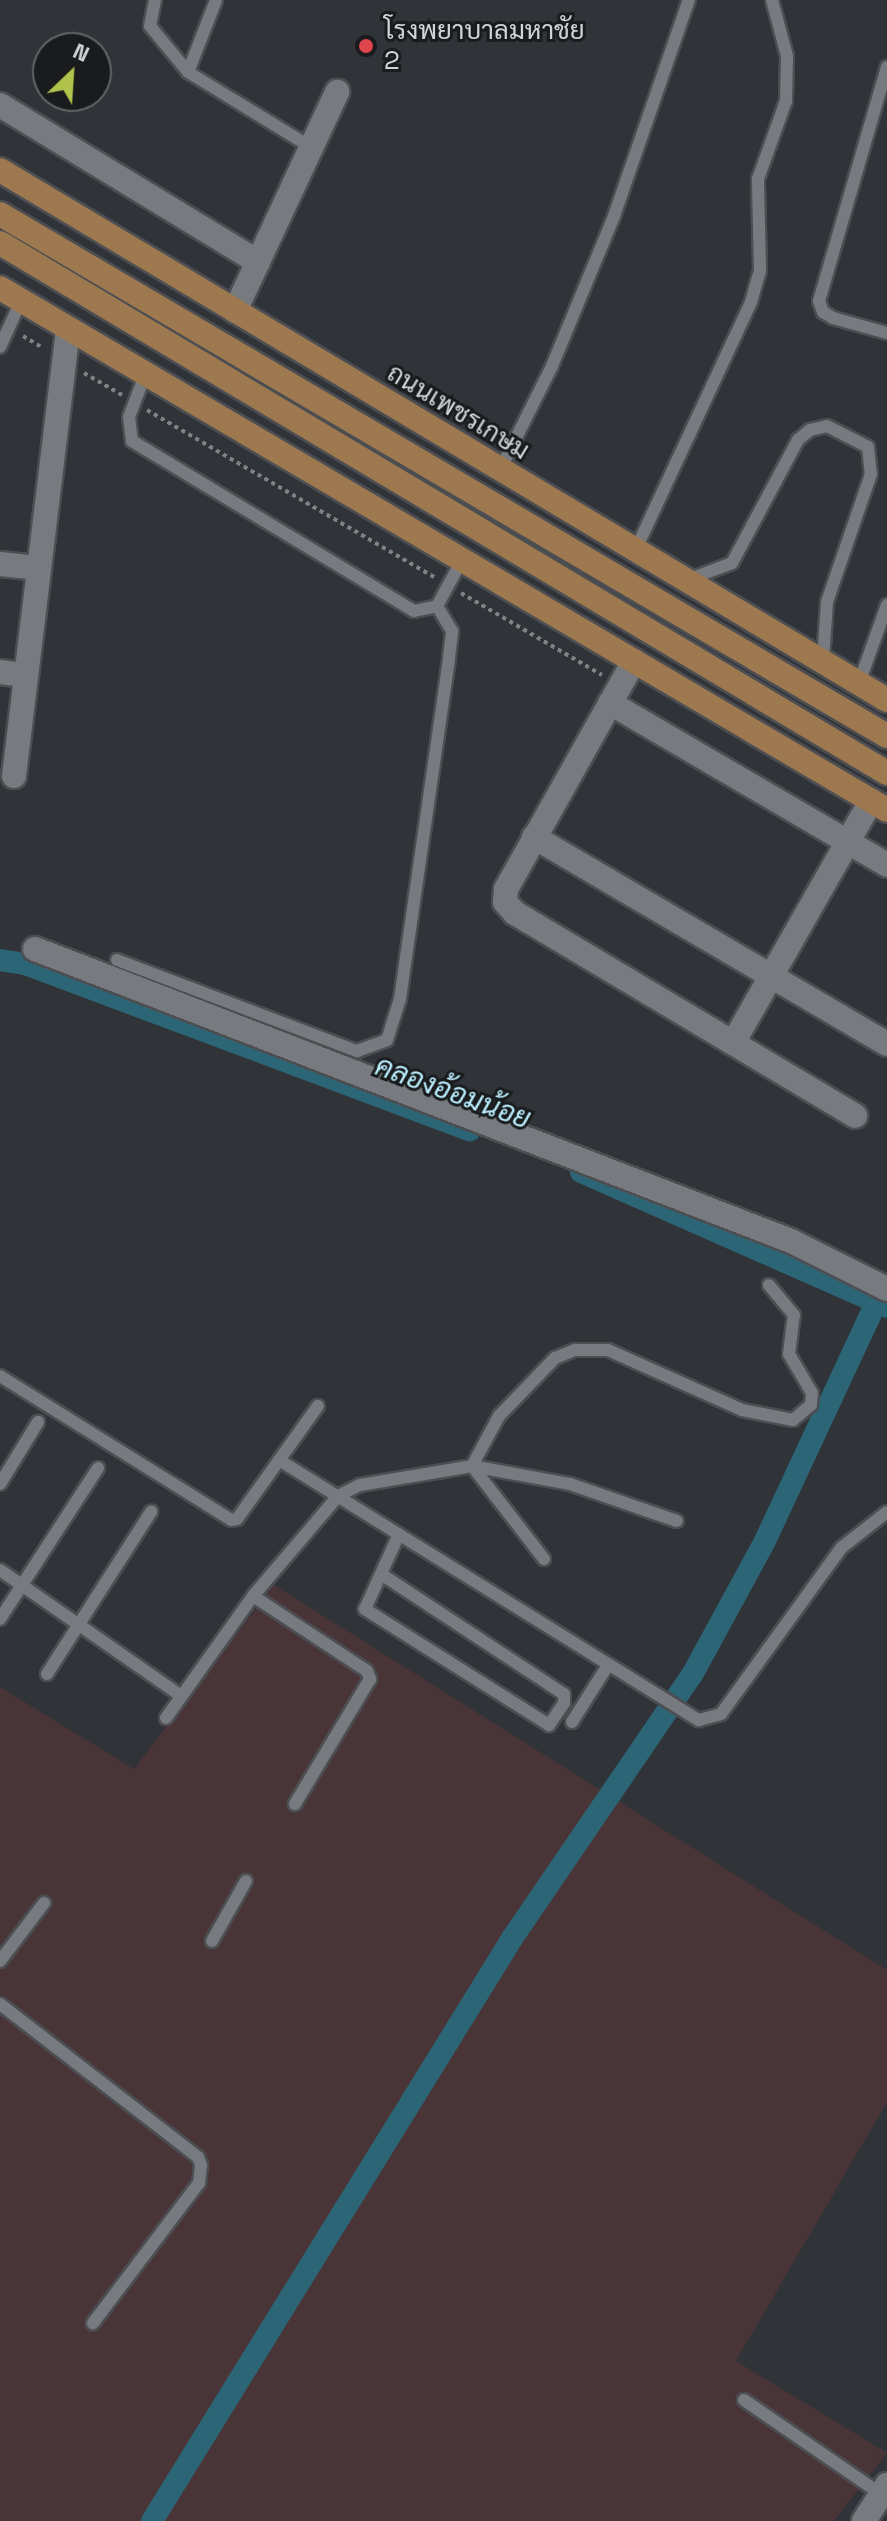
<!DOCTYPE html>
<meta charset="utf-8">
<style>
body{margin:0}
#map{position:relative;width:887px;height:2521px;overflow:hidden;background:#303338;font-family:"Space Grotesk",Sarabun,sans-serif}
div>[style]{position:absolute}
.industrial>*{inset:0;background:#493537}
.canal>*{height:22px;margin:-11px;padding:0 11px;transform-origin:11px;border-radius:11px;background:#2c6676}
.path>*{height:4px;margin-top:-2px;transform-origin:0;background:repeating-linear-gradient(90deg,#808386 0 4px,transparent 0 8px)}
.roads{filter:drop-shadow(2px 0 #4c4e52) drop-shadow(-2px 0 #4c4e52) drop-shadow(0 2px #4c4e52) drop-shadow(0 -2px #4c4e52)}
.lane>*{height:12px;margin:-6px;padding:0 6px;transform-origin:6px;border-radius:6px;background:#777b80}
.street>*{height:24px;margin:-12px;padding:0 12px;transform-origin:12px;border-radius:12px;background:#777b80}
.primary>*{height:24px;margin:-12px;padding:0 12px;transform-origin:12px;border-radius:12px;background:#9e784f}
.dots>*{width:22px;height:22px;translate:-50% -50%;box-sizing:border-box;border:4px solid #191b1d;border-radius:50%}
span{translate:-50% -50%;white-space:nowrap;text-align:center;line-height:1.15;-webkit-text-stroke:6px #191b1d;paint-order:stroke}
.poi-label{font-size:26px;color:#d0d2d4}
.left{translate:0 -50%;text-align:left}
.street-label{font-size:26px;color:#d0d2d4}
.water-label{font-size:28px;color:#b9ecfc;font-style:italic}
.north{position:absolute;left:32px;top:32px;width:80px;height:80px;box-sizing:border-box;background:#191b1d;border:2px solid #626466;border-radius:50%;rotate:25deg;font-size:22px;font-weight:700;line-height:32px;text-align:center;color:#d0d2d4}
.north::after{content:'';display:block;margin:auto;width:28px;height:36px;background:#b2c34c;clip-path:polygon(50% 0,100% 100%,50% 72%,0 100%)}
</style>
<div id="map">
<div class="industrial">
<div style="clip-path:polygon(274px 1585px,887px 1970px,887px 2102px,736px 2361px,887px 2453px,834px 2521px,0 2521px,0 1687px,134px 1769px)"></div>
</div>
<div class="canal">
<div style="left:0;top:960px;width:25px;rotate:9deg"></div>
<div style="left:25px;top:964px;width:475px;rotate:20.5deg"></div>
<div style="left:581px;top:1172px;width:334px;rotate:23.8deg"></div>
<div style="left:152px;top:2521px;width:687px;rotate:-58.28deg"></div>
<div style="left:513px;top:1937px;width:317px;rotate:-55.7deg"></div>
<div style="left:692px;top:1675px;width:150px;rotate:-61.4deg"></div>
<div style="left:764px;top:1543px;width:265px;rotate:-65deg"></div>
</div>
<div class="path">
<div style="left:23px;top:336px;width:23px;rotate:31deg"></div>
<div style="left:84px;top:373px;width:44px;rotate:30.1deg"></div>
<div style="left:147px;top:410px;width:334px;rotate:30.2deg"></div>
<div style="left:461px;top:593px;width:163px;rotate:30.2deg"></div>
</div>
<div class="roads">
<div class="lane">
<div style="left:155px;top:0;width:26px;rotate:101deg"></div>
<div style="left:150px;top:26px;width:60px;rotate:50.4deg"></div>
<div style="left:188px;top:72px;width:144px;rotate:31.4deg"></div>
<div style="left:887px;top:67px;width:244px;rotate:106.2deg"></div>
<div style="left:819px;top:301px;width:12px;rotate:70deg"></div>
<div style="left:823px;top:312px;width:12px;rotate:31deg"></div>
<div style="left:833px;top:318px;width:56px;rotate:15.5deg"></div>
<div style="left:188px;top:72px;width:77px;rotate:-68.7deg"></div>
<div style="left:0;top:347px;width:51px;rotate:-65.5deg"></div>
<div style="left:145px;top:375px;width:45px;rotate:110.9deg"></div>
<div style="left:129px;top:417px;width:24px;rotate:83deg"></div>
<div style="left:132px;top:441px;width:329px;rotate:31.1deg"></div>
<div style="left:414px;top:611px;width:24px;rotate:-12deg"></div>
<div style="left:437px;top:606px;width:52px;rotate:-61.5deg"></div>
<div style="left:500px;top:470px;width:116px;rotate:-63.4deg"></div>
<div style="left:552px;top:366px;width:162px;rotate:-67.5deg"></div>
<div style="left:614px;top:216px;width:229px;rotate:-70.9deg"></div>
<div style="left:635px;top:551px;width:275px;rotate:-65deg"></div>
<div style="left:751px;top:302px;width:33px;rotate:-74deg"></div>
<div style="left:760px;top:270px;width:91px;rotate:-91.3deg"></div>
<div style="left:758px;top:179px;width:83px;rotate:-70.3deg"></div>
<div style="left:786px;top:101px;width:45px;rotate:-88.7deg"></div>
<div style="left:787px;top:56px;width:58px;rotate:-105deg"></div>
<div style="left:687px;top:580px;width:48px;rotate:-20.7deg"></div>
<div style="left:732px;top:563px;width:140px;rotate:-61.8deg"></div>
<div style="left:798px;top:440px;width:16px;rotate:-40deg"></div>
<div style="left:810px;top:430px;width:17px;rotate:-13deg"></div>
<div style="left:827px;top:426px;width:46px;rotate:27.1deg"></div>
<div style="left:868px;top:447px;width:27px;rotate:84deg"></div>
<div style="left:871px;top:474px;width:135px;rotate:109deg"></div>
<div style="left:827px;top:602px;width:59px;rotate:93.9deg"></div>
<div style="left:859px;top:683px;width:83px;rotate:-70.3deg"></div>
<div style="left:117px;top:960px;width:257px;rotate:20.8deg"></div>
<div style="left:357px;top:1051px;width:32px;rotate:-20deg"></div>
<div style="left:387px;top:1040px;width:43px;rotate:-72.4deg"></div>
<div style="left:400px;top:999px;width:345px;rotate:-81.8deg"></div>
<div style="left:449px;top:657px;width:26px;rotate:-83deg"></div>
<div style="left:452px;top:631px;width:29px;rotate:-121deg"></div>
<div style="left:0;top:1376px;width:272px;rotate:31.9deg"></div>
<div style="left:231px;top:1520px;width:6px;rotate:-9deg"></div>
<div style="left:237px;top:1519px;width:139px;rotate:-54.4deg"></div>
<div style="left:279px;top:1460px;width:494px;rotate:31.8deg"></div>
<div style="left:699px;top:1720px;width:23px;rotate:-15deg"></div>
<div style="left:721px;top:1714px;width:205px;rotate:-54.1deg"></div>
<div style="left:841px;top:1548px;width:58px;rotate:-38deg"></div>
<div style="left:0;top:1484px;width:73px;rotate:-58.5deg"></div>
<div style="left:544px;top:1559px;width:118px;rotate:-127.7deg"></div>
<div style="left:472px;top:1466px;width:57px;rotate:-61.6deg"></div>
<div style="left:499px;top:1416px;width:81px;rotate:-46deg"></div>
<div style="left:555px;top:1358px;width:22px;rotate:-22deg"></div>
<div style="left:575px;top:1350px;width:33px"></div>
<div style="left:608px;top:1350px;width:147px;rotate:24.1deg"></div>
<div style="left:742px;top:1410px;width:52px;rotate:11.1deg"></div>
<div style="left:793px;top:1420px;width:23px;rotate:-40deg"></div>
<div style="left:811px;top:1405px;width:12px;rotate:-85deg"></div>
<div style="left:812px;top:1393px;width:45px;rotate:-120.5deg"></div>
<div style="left:789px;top:1354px;width:39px;rotate:-83deg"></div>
<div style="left:794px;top:1315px;width:39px;rotate:-130deg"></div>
<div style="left:0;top:1570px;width:221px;rotate:34.8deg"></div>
<div style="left:381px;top:1574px;width:219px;rotate:33.3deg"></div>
<div style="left:564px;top:1694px;width:9px;rotate:90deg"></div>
<div style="left:564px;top:1703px;width:27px;rotate:124deg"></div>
<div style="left:549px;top:1725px;width:218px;rotate:-147.8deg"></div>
<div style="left:365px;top:1609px;width:82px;rotate:-65.6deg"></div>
<div style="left:253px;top:1596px;width:136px;rotate:33.3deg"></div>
<div style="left:367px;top:1671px;width:9px;rotate:69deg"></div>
<div style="left:370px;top:1679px;width:146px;rotate:121deg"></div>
<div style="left:0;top:1619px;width:180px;rotate:-57deg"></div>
<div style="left:47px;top:1674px;width:193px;rotate:-57.3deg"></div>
<div style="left:166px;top:1718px;width:150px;rotate:-54.5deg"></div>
<div style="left:253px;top:1596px;width:131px;rotate:-49.6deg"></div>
<div style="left:338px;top:1496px;width:25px;rotate:-27deg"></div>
<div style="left:360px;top:1485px;width:114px;rotate:-9.6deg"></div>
<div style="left:472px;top:1466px;width:100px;rotate:10.4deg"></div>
<div style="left:570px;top:1484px;width:113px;rotate:19.1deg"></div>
<div style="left:572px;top:1722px;width:67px;rotate:-57.7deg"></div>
<div style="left:212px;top:1941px;width:69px;rotate:-60.5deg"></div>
<div style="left:0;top:1961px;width:73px;rotate:-52.8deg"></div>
<div style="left:0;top:2004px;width:250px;rotate:37.7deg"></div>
<div style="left:198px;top:2157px;width:9px;rotate:69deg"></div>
<div style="left:201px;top:2165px;width:18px;rotate:96deg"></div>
<div style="left:199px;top:2183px;width:176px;rotate:127.1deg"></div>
<div style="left:744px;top:2400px;width:166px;rotate:34.5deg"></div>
</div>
<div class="street">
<div style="left:0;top:105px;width:302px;rotate:31.3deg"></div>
<div style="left:235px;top:311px;width:242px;rotate:-65deg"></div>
<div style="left:0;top:564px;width:37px;rotate:6deg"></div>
<div style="left:634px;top:661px;width:261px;rotate:119.3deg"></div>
<div style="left:506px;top:889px;width:13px;rotate:94deg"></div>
<div style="left:505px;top:902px;width:15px;rotate:48deg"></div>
<div style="left:515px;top:913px;width:396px;rotate:30.8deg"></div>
<div style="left:0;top:672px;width:25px;rotate:7deg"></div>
<div style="left:610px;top:703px;width:321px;rotate:30.3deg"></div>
<div style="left:14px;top:776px;width:450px;rotate:-83.1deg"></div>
<div style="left:534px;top:837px;width:409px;rotate:30.4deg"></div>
<div style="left:35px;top:949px;width:810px;rotate:21.12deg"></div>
<div style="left:791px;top:1241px;width:107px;rotate:26.6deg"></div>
<div style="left:733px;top:1043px;width:279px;rotate:-60.3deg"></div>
<div style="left:864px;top:2521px;width:43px;rotate:-57.4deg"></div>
</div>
<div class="primary">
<div style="left:0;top:170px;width:1033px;rotate:30.86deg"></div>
<div style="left:0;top:214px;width:1029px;rotate:30.48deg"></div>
<div style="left:0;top:243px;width:1033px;rotate:30.86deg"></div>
<div style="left:0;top:288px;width:1029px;rotate:30.48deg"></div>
</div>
</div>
<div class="dots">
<div style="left:366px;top:46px;background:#e0444e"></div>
</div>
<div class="poi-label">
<span class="left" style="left:384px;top:46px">โรงพยาบาลมหาชัย<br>2</span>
</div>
<div class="street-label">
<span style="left:458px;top:412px;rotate:31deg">ถนนเพชรเกษม</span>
</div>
<div class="water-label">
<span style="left:453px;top:1092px;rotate:20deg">คลองอ้อมน้อย</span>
</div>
<div class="north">N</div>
</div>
